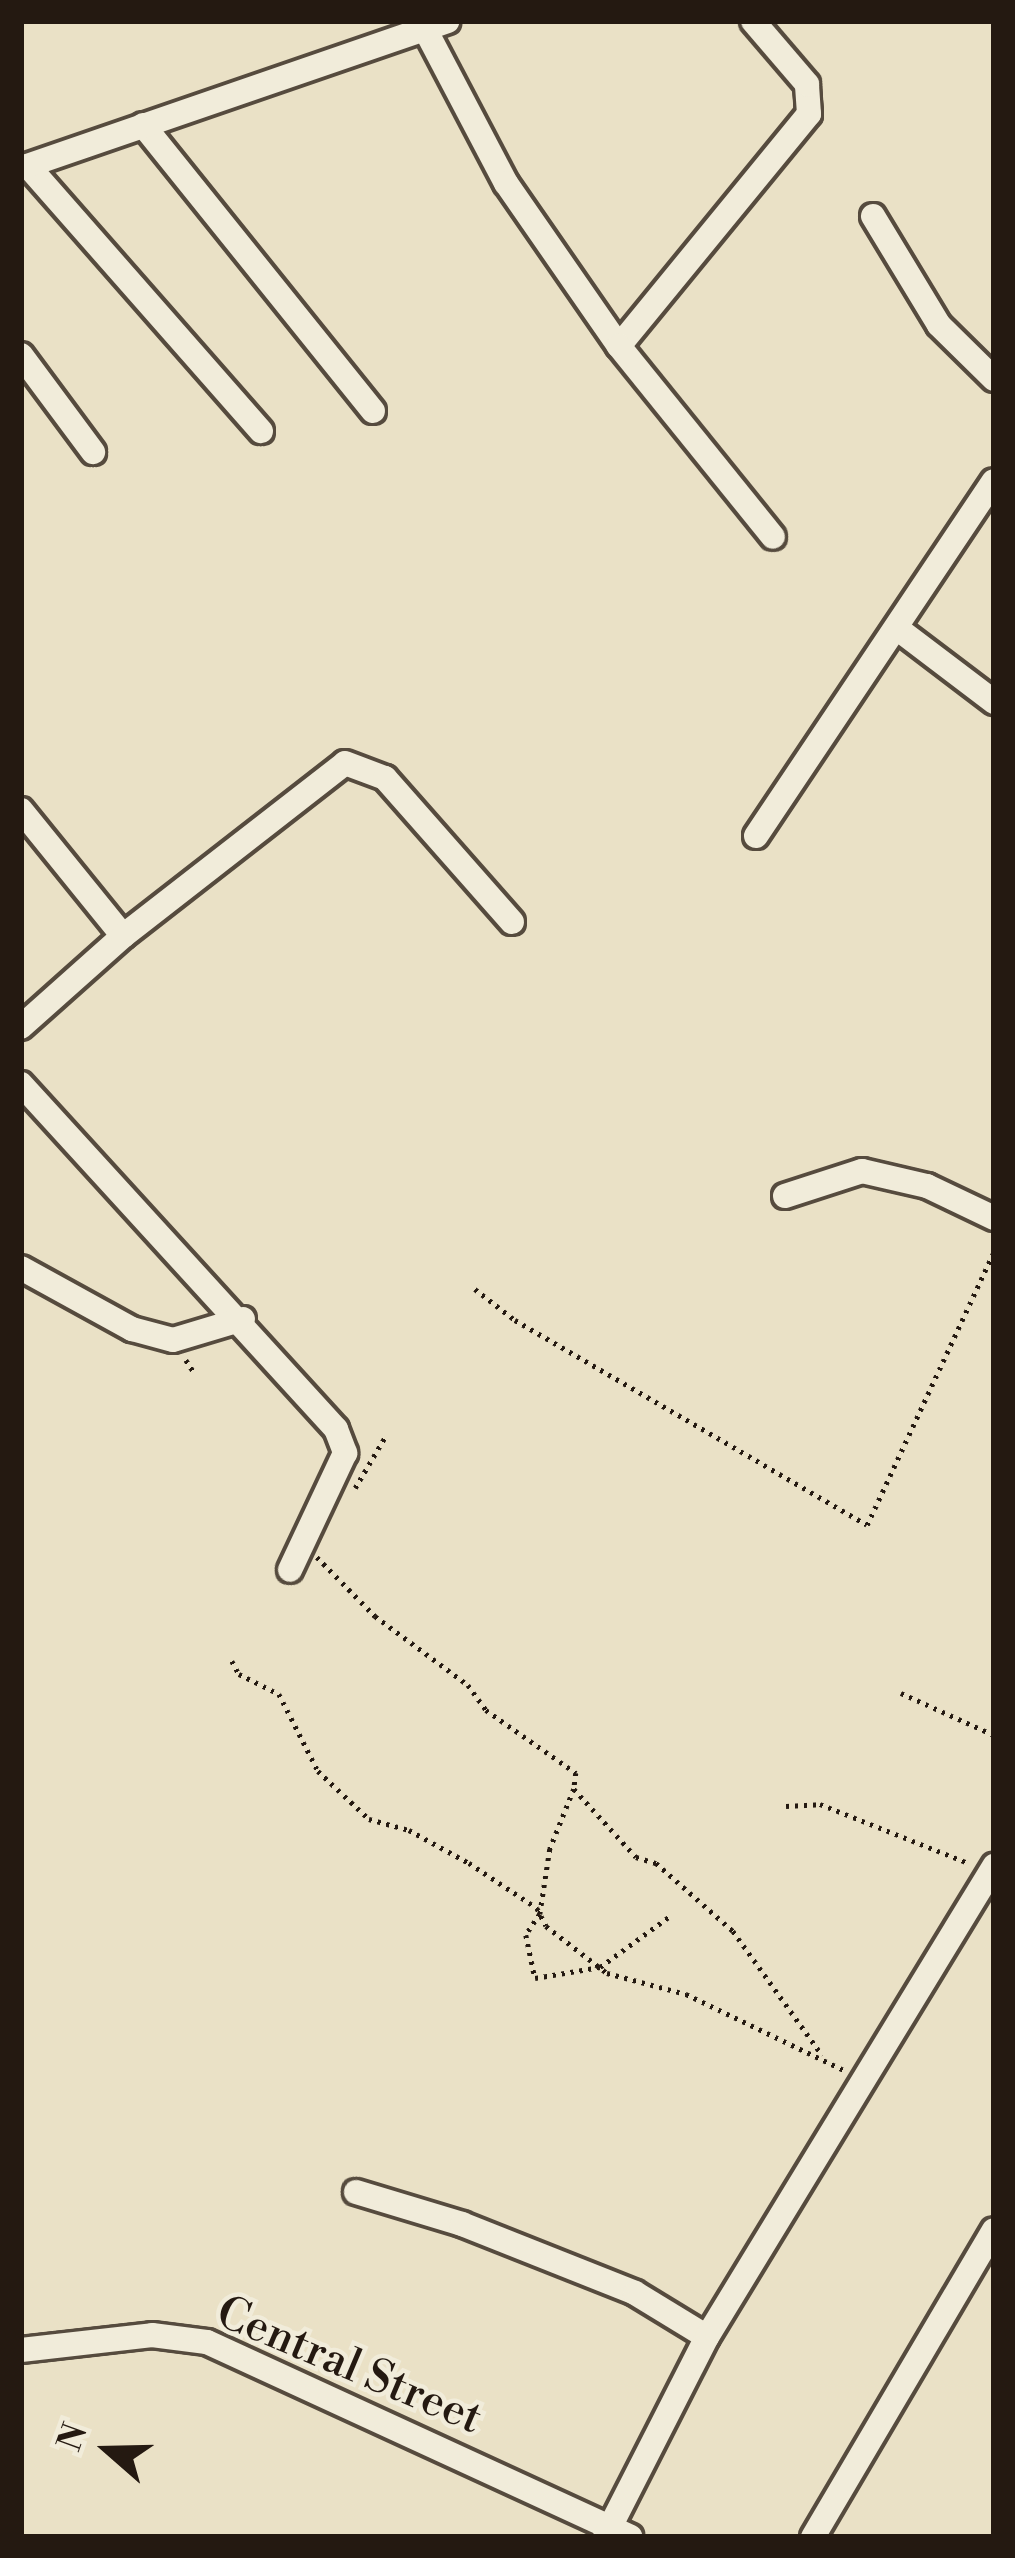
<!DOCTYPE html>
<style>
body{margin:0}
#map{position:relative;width:1015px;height:2558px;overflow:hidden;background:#eae1c6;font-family:"Libre Bodoni",serif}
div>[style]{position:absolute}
.path>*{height:4.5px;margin-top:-2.25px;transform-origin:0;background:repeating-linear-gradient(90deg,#241911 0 3px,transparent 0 9px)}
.roads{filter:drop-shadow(3px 0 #564b3e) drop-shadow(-3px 0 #564b3e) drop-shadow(0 3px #564b3e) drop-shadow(0 -3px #564b3e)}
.minor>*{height:24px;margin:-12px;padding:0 12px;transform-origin:12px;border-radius:12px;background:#f1ecda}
span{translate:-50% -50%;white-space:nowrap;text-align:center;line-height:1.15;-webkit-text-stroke:9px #f1ecda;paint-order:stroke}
.street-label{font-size:45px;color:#241911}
.frame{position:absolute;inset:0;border:24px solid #241911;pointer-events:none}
.north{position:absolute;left:48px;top:2390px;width:120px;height:120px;-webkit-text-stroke:9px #f1ecda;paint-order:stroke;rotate:290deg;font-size:33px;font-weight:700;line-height:48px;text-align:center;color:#241911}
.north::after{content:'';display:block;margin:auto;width:42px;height:54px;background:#241911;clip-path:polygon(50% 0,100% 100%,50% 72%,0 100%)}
</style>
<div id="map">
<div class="path">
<div style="left:475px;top:1289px;width:51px;rotate:37.8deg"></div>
<div style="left:515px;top:1320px;width:407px;rotate:30.2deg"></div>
<div style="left:867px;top:1525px;width:302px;rotate:-65.1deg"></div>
<div style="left:186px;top:1360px;width:17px;rotate:57deg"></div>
<div style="left:355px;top:1488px;width:59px;rotate:-59.5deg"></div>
<div style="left:317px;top:1557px;width:83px;rotate:45.5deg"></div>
<div style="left:375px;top:1616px;width:116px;rotate:36.6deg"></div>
<div style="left:468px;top:1685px;width:31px;rotate:54deg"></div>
<div style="left:486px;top:1710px;width:110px;rotate:35deg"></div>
<div style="left:576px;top:1773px;width:16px;rotate:97deg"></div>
<div style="left:574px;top:1789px;width:92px;rotate:47.6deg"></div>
<div style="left:636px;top:1857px;width:21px;rotate:17deg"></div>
<div style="left:656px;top:1863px;width:103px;rotate:41.4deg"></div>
<div style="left:733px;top:1931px;width:153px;rotate:54.3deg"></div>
<div style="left:232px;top:1661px;width:15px;rotate:62deg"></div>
<div style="left:239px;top:1674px;width:45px;rotate:26.6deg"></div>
<div style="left:279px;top:1694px;width:86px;rotate:63.1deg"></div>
<div style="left:318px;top:1771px;width:70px;rotate:43.3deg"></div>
<div style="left:369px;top:1819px;width:41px;rotate:15.4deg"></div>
<div style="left:409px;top:1830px;width:68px;rotate:28.8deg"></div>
<div style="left:469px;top:1863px;width:82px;rotate:33.5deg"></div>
<div style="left:537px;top:1908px;width:20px;rotate:63deg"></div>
<div style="left:546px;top:1926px;width:77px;rotate:37.6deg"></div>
<div style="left:607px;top:1973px;width:82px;rotate:14.9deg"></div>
<div style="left:686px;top:1994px;width:178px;rotate:25.7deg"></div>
<div style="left:901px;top:1693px;width:102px;rotate:24.3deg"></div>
<div style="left:574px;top:1789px;width:65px;rotate:111.8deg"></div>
<div style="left:550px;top:1849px;width:66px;rotate:98.7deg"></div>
<div style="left:540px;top:1914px;width:25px;rotate:124deg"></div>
<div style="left:526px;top:1935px;width:44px;rotate:78.2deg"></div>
<div style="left:535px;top:1978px;width:66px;rotate:-9.6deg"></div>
<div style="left:600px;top:1967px;width:87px;rotate:-36.1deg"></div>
<div style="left:786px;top:1806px;width:34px;rotate:-3deg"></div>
<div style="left:820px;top:1804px;width:159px;rotate:21.7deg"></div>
</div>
<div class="roads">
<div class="minor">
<div style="left:425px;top:29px;width:174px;rotate:62.3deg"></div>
<div style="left:506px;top:183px;width:198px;rotate:55.3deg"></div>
<div style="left:619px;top:346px;width:300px;rotate:-50.7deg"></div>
<div style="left:809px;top:114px;width:30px;rotate:-94deg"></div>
<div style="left:807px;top:84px;width:83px;rotate:-130.6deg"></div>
<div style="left:143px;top:125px;width:367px;rotate:51.2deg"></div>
<div style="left:28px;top:166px;width:353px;rotate:48.7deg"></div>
<div style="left:21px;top:168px;width:451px;rotate:-19deg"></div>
<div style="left:873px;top:216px;width:127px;rotate:58.8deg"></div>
<div style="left:939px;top:325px;width:77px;rotate:44.5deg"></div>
<div style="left:619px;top:346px;width:245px;rotate:51.1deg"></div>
<div style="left:21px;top:355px;width:121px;rotate:53.4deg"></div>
<div style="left:898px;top:629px;width:121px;rotate:37.2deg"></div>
<div style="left:21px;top:810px;width:162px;rotate:51deg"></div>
<div style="left:123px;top:936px;width:137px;rotate:138.3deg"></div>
<div style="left:756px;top:836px;width:427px;rotate:-56.2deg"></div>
<div style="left:123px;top:936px;width:281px;rotate:-37.9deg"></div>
<div style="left:345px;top:763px;width:43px;rotate:20.6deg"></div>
<div style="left:385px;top:778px;width:192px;rotate:48.6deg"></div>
<div style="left:21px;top:1084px;width:467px;rotate:47.6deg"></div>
<div style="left:336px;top:1429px;width:26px;rotate:69deg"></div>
<div style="left:345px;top:1453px;width:129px;rotate:115.2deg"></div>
<div style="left:785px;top:1196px;width:81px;rotate:-18deg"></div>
<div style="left:862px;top:1171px;width:67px;rotate:13deg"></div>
<div style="left:927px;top:1186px;width:74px;rotate:25.5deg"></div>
<div style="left:21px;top:1268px;width:127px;rotate:28.8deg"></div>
<div style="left:132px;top:1329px;width:42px;rotate:15deg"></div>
<div style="left:173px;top:1340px;width:73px;rotate:-16.7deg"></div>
<div style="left:356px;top:2192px;width:111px;rotate:16.8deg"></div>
<div style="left:462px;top:2224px;width:186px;rotate:21.7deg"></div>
<div style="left:635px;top:2293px;width:84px;rotate:31.4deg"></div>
<div style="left:21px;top:2350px;width:132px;rotate:-6.5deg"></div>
<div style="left:152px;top:2335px;width:55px;rotate:7.3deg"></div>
<div style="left:207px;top:2342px;width:466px;rotate:24.7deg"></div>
<div style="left:605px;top:2537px;width:225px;rotate:-63deg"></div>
<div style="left:707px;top:2337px;width:552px;rotate:-58.64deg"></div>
<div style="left:813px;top:2537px;width:356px;rotate:-59.5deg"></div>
</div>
</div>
<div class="street-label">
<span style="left:349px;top:2366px;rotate:23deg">Central Street</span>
</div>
<div class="frame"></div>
<div class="north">N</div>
</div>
